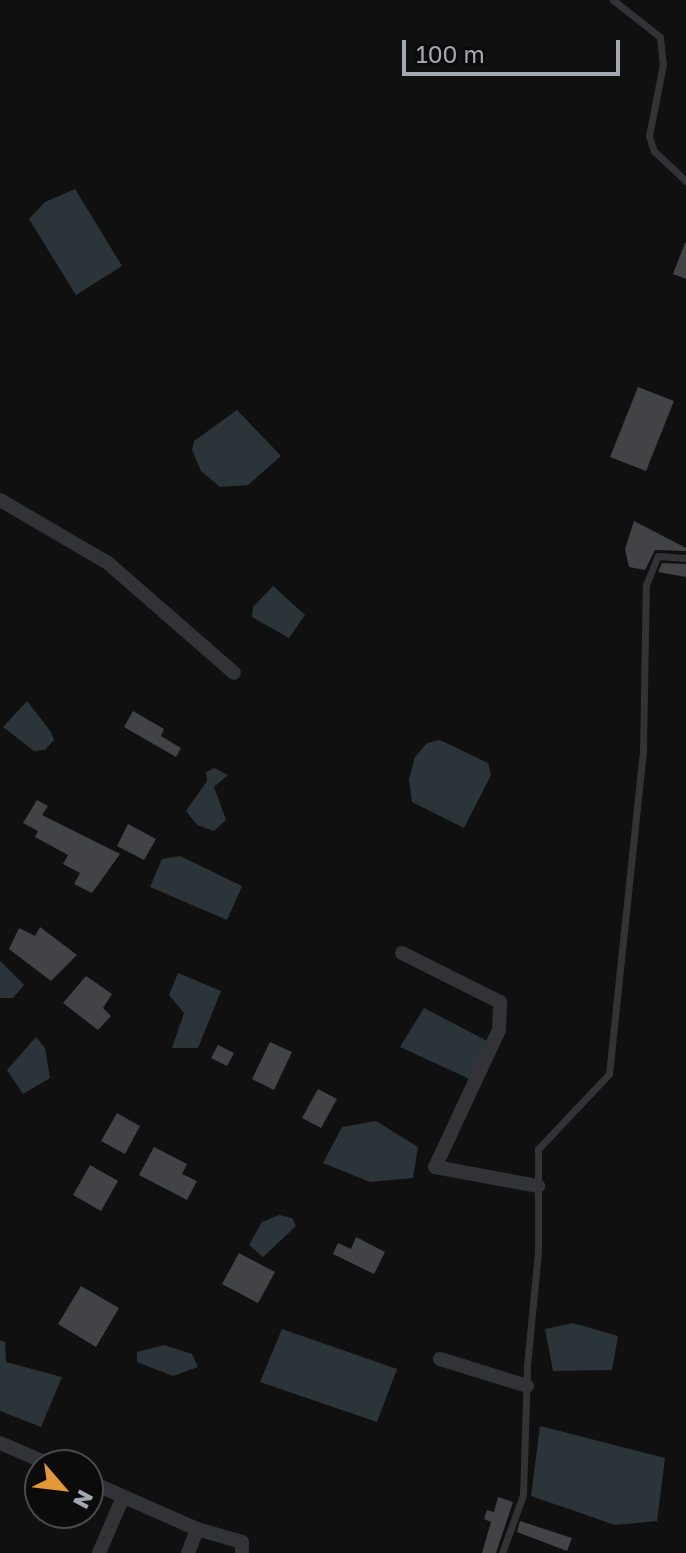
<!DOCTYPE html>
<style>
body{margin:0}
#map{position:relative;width:686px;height:1553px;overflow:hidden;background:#101011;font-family:"Golos Text",sans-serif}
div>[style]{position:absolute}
.water>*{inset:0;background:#2b3439}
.building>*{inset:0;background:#414347}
.service>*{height:7px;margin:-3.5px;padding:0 3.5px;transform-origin:3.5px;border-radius:3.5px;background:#323336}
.minor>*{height:14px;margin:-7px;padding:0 7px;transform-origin:7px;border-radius:7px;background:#323336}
span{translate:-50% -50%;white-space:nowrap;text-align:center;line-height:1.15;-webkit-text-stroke:7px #0b0b0c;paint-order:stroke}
.north{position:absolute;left:24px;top:1449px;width:80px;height:80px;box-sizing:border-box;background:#0b0b0c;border:2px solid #474a4e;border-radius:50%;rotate:118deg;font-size:22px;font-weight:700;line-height:32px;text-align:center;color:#a2a8b1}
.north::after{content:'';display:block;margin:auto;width:28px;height:36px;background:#e39937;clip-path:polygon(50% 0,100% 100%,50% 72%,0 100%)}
.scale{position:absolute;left:402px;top:40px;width:218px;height:36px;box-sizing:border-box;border:4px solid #a2a8b1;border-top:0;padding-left:10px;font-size:24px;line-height:28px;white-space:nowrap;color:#a2a8b1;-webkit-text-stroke:6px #0b0b0c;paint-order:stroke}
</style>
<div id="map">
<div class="water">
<div style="clip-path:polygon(75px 189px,122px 266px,76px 295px,29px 219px,45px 202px)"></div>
<div style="clip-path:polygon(237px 410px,281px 456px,248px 485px,220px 487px,201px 471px,192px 450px,194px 441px)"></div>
<div style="clip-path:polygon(273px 586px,305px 615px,289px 638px,252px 617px,253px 607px)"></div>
<div style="clip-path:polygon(27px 701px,51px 732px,54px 740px,45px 750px,34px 751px,3px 727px)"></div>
<div style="clip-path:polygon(440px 740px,488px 763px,491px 775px,464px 828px,412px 802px,409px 779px,415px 757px,427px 743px)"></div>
<div style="clip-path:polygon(214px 768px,228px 775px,214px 787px,226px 820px,214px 831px,197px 825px,186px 811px,207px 781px,206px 772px)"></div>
<div style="clip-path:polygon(180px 856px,242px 886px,227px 920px,150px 887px,162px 859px)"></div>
<div style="clip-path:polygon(0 961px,24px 985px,13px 998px,0 998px)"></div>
<div style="clip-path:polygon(178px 973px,221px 991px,198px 1048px,172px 1048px,184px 1013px,169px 995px)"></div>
<div style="clip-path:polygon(424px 1008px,493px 1044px,476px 1082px,400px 1047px)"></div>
<div style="clip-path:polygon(36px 1037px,45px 1048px,50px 1078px,23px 1094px,7px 1070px)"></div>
<div style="clip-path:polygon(376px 1121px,418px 1147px,413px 1178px,370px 1182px,323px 1163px,342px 1127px)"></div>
<div style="clip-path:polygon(279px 1215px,292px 1218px,296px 1226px,263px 1257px,249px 1245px,262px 1222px)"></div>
<div style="clip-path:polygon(573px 1323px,618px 1336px,612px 1370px,553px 1371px,545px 1329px)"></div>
<div style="clip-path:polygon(282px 1329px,397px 1369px,377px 1422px,260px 1382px)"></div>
<div style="clip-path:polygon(0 1340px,5px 1342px,6px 1362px,62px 1377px,41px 1427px,0 1411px)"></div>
<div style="clip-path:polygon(164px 1345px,192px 1354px,198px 1367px,173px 1376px,137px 1362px,137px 1352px)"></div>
<div style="clip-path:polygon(540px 1426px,665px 1458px,657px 1521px,615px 1525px,531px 1496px)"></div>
</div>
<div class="building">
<div style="clip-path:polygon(685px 243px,686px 243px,686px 279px,673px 274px)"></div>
<div style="clip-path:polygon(638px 387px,674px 401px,646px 471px,610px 457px)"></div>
<div style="clip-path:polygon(634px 521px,686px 548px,686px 551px,655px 550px,645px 570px,629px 567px,625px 549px)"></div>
<div style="clip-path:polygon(662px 563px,686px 564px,686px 577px,658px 572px)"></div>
<div style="clip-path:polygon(133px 711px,164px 729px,161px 736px,181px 748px,176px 757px,124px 727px)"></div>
<div style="clip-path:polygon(37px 800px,48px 806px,42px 815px,120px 854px,92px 893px,74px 884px,80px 873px,63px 864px,68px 855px,35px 837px,38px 831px,23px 823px)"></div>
<div style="clip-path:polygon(128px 824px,156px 839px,144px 860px,117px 846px)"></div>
<div style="clip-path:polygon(40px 927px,77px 955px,51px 981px,9px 949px,19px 928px,35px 936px)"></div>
<div style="clip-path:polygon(86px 976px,112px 994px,103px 1008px,111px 1016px,98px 1030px,63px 1003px)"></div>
<div style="clip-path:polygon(270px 1042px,292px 1052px,274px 1090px,252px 1079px)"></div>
<div style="clip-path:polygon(218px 1045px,234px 1053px,227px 1066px,211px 1058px)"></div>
<div style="clip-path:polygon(318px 1089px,337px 1099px,321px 1128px,302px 1118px)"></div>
<div style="clip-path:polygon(117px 1113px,140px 1126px,125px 1154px,101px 1141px)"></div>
<div style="clip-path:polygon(154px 1147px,187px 1164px,182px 1174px,197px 1181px,187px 1200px,139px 1175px)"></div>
<div style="clip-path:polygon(90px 1165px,118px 1181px,101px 1211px,73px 1195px)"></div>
<div style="clip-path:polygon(356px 1237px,385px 1252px,374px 1274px,333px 1254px,338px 1243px,351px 1249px)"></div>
<div style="clip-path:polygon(239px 1253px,275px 1272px,258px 1303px,222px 1284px)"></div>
<div style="clip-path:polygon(81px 1286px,119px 1308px,96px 1347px,58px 1324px)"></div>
<div style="clip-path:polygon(498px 1497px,513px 1502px,496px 1553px,482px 1553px,491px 1522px,484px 1519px,487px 1510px,494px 1512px)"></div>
<div style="clip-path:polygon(520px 1521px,572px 1538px,567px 1551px,517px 1532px)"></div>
</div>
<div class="service">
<div style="left:613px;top:0;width:60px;rotate:38.2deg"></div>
<div style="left:660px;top:37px;width:27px;rotate:84deg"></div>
<div style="left:663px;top:64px;width:73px;rotate:101deg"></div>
<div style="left:649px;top:136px;width:16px;rotate:72deg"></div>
<div style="left:654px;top:151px;width:44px;rotate:43.2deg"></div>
<div style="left:502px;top:1553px;width:62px;rotate:-70.1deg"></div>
<div style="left:523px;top:1495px;width:129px;rotate:-88.2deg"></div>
<div style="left:527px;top:1366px;width:116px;rotate:-84.5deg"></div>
<div style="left:538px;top:1251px;width:102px;rotate:-90deg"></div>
<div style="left:538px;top:1149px;width:103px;rotate:-46.6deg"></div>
<div style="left:609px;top:1074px;width:326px;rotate:-84deg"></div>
<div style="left:643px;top:750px;width:165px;rotate:-89deg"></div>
<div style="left:646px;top:585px;width:31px;rotate:-68deg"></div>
<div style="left:658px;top:556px;width:28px;rotate:4deg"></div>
</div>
<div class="minor">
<div style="left:0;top:500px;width:125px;rotate:30.3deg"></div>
<div style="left:108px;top:563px;width:167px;rotate:41.1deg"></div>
<div style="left:402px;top:953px;width:110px;rotate:26.6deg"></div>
<div style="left:500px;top:1002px;width:28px;rotate:92deg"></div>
<div style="left:499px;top:1030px;width:151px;rotate:115deg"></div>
<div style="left:435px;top:1167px;width:105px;rotate:10.5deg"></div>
<div style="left:440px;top:1359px;width:91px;rotate:17.2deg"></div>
<div style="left:0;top:1443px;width:56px;rotate:23.3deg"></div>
<div style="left:88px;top:1481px;width:119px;rotate:23.8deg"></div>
<div style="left:99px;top:1553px;width:61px;rotate:-66.8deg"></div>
<div style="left:188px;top:1553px;width:26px;rotate:-69deg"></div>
<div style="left:197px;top:1529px;width:47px;rotate:16.1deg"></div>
<div style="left:242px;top:1542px;width:11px;rotate:90deg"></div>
</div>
<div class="north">N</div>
<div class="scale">100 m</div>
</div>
